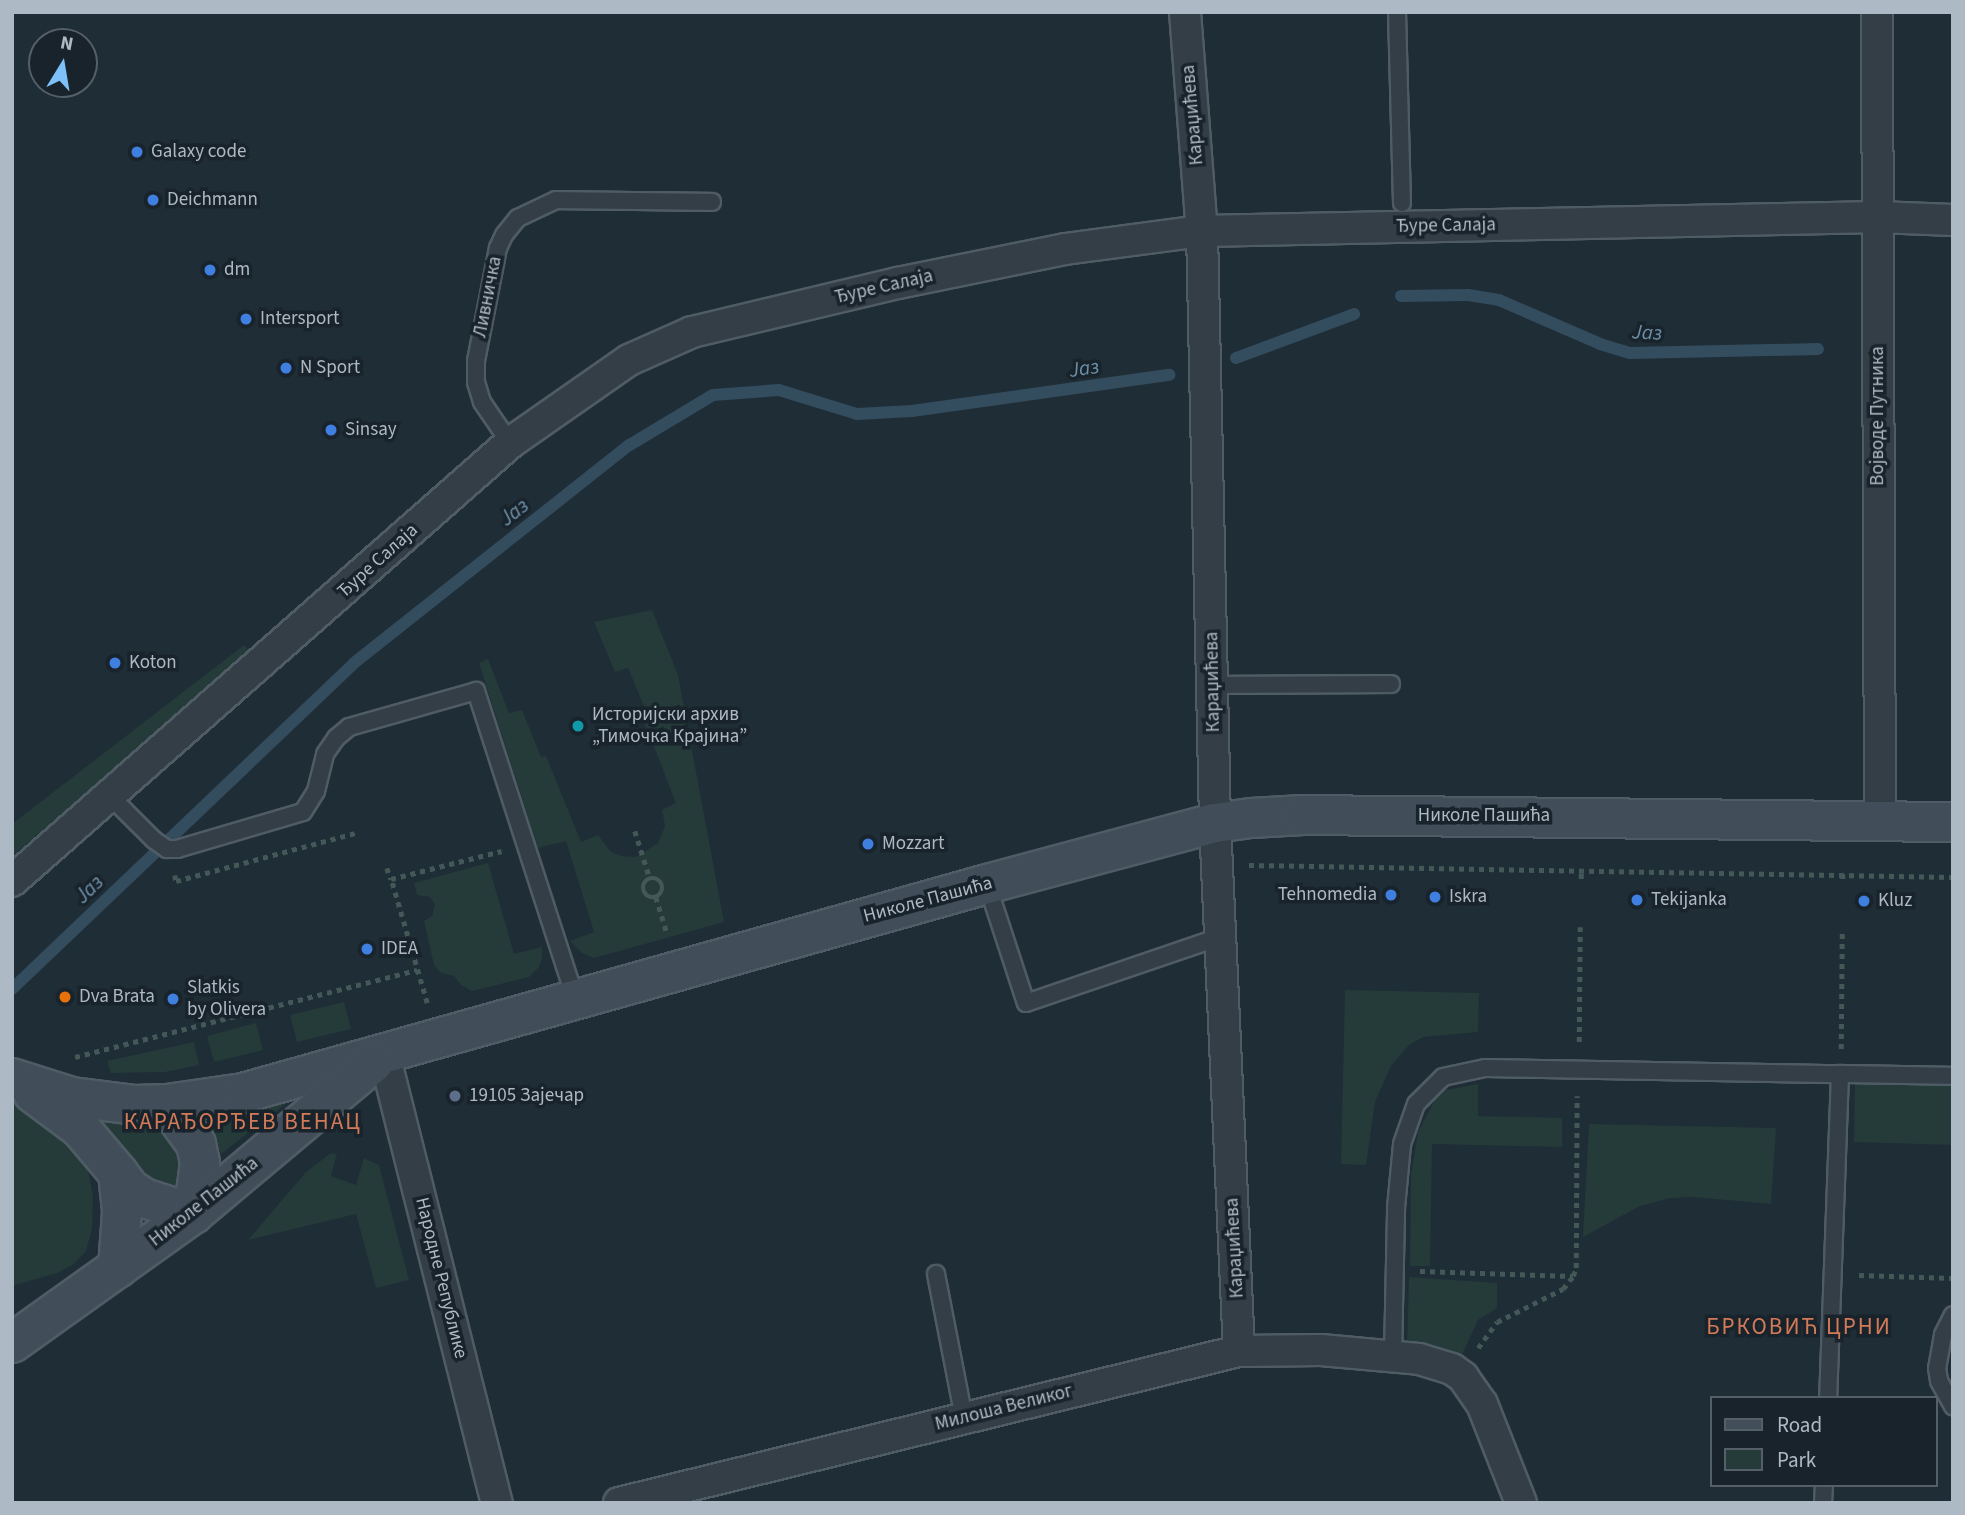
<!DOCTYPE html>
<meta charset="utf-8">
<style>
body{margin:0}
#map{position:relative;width:1965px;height:1515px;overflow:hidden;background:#1f2d36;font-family:"Source Sans 3",sans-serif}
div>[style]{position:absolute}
.green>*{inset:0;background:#243b39}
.stream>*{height:12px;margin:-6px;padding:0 6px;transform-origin:6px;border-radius:6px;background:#334c5e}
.path>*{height:4.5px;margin-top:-2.25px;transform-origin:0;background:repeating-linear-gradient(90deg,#435857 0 5px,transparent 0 10px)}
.path>.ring{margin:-2.25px;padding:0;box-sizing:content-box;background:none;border:4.5px solid #435857;border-radius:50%}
.roads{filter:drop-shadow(2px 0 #505c65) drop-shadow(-2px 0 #505c65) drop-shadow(0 2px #505c65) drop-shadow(0 -2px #505c65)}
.lane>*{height:16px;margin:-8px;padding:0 8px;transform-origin:8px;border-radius:8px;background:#333e47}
.street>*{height:30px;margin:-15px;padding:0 15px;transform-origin:15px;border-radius:15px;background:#333e47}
.secondary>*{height:38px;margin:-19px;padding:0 19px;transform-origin:19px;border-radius:19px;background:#414e5a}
.dots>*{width:19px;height:19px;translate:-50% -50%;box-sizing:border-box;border:4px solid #19232b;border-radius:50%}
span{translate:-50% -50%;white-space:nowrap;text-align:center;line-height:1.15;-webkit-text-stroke:7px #19232b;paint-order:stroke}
.street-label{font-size:19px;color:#adb9c4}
.poi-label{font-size:19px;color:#adb9c4}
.left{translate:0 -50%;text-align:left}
.right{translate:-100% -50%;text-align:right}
.water-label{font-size:21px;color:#6d90a9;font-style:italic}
.quarter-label{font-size:23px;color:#d37b59;letter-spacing:2px}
.frame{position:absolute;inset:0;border:14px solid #adb9c4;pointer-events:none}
.legend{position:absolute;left:1710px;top:1396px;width:228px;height:91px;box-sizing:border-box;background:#19232b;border:2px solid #545f68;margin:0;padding:9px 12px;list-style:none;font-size:21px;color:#adb9c4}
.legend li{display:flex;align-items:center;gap:14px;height:35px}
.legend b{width:35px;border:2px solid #545f68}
.north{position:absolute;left:28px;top:28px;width:70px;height:70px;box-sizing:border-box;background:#19232b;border:2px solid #545f68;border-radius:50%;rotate:11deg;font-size:19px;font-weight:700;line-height:28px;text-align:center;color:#adb9c4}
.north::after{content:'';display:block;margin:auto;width:24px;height:32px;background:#7ec0f8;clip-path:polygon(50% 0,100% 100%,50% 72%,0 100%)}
</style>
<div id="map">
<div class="green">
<div style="clip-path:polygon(652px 610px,678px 675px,724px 922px,594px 958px,582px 953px,570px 941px,594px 932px,566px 841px,538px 848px,479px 663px,488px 659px,509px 713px,522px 710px,541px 757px,546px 756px,581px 842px,598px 835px,610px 851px,621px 856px,636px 857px,658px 843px,665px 826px,662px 810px,676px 803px,642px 716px,647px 713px,628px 668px,615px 672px,594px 622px)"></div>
<div style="clip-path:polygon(244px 645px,252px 655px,12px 856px,12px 824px)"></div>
<div style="clip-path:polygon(488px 863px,514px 954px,542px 947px,542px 959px,539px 967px,529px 977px,472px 991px,461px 985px,454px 976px,441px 973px,434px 965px,424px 921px,432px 916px,435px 905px,430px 897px,417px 895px,414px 883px)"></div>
<div style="clip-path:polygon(1345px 990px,1479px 993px,1478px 1032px,1423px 1037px,1409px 1045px,1391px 1066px,1375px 1102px,1366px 1165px,1341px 1164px)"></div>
<div style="clip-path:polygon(344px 1002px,351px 1029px,297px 1042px,290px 1015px)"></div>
<div style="clip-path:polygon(256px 1023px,263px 1050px,214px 1062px,207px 1036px)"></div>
<div style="clip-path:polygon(194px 1042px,199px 1065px,165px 1072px,111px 1073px,107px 1061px)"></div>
<div style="clip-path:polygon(1855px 1083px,1953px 1085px,1953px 1145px,1854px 1142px)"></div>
<div style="clip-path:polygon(1478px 1084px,1478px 1116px,1562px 1118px,1562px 1147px,1432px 1144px,1430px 1266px,1410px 1266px,1411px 1175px,1418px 1132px,1435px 1100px,1446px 1090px)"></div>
<div style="clip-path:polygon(306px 1088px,221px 1154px,215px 1134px,201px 1111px)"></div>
<div style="clip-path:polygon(12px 1096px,79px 1150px,88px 1169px,93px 1196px,92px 1229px,86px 1251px,74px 1264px,57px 1273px,12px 1286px)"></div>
<div style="clip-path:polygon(91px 1118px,154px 1122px,163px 1126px,188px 1160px,179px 1190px,145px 1184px)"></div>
<div style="clip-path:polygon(1589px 1124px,1776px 1128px,1771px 1204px,1694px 1197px,1670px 1198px,1640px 1206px,1583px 1237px)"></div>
<div style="clip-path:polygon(331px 1153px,337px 1154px,331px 1176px,356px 1185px,364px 1158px,379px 1165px,409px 1280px,376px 1288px,356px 1214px,248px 1240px,306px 1172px)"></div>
<div style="clip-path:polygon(1409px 1277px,1497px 1283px,1497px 1308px,1478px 1320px,1458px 1363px,1407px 1348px)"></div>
</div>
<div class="stream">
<div style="left:1401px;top:296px;width:67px;rotate:-0.9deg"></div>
<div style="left:1468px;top:295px;width:31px;rotate:9deg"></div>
<div style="left:1499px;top:300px;width:110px;rotate:23.5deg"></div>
<div style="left:1600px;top:344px;width:31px;rotate:17deg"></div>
<div style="left:1630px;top:353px;width:188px;rotate:-1.2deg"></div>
<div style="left:1236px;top:358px;width:126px;rotate:-20.4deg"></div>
<div style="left:12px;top:989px;width:472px;rotate:-43.6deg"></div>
<div style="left:354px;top:663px;width:350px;rotate:-38.4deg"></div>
<div style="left:628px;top:446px;width:99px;rotate:-31deg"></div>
<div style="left:713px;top:395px;width:66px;rotate:-4.3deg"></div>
<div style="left:779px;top:390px;width:82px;rotate:17.1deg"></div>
<div style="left:857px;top:414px;width:55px;rotate:-3.1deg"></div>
<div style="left:912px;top:411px;width:260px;rotate:-8deg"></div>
</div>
<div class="path">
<div style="left:635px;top:831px;width:50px;rotate:72.6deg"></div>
<div style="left:1249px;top:865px;width:704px;rotate:0.98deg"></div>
<div style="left:387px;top:868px;width:12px;rotate:70deg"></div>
<div style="left:1843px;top:874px;width:9px;rotate:90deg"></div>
<div style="left:175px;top:875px;width:6px;rotate:81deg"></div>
<div style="left:176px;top:881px;width:189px;rotate:-15deg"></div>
<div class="ring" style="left:643px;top:878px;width:15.5px;height:15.5px"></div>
<div style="left:1581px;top:879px;width:9px;rotate:-90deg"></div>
<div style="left:656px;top:897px;width:39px;rotate:73deg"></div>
<div style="left:427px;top:1003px;width:129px;rotate:-106.2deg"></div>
<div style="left:391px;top:879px;width:114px;rotate:-14.2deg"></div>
<div style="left:1579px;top:1042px;width:115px;rotate:-89.5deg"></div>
<div style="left:1841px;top:1049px;width:118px;rotate:-89.5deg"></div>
<div style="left:75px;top:1057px;width:353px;rotate:-14.3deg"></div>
<div style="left:1420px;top:1271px;width:153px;rotate:1.9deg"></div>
<div style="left:1859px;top:1275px;width:94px;rotate:1.8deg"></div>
<div style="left:1478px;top:1348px;width:32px;rotate:-54deg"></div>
<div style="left:1497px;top:1322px;width:74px;rotate:-26.6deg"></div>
<div style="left:1563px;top:1289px;width:16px;rotate:-52deg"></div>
<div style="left:1573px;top:1276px;width:9px;rotate:-69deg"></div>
<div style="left:1576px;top:1268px;width:172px;rotate:-89.7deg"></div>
</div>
<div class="roads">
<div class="lane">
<div style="left:1397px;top:12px;width:191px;rotate:88.5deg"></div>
<div style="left:510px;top:443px;width:50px;rotate:-124.3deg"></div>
<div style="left:482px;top:402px;width:21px;rotate:-107deg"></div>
<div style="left:476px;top:382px;width:21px;rotate:-90deg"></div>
<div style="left:476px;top:361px;width:115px;rotate:-79deg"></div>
<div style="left:498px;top:248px;width:14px;rotate:-65deg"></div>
<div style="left:504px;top:235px;width:22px;rotate:-51deg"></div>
<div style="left:518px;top:218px;width:42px;rotate:-25.3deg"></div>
<div style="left:556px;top:200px;width:156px;rotate:0.7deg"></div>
<div style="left:1213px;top:685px;width:178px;rotate:-0.3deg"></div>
<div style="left:110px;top:796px;width:62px;rotate:45deg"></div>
<div style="left:154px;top:840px;width:16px;rotate:35deg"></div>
<div style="left:167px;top:849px;width:10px"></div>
<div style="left:177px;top:849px;width:131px;rotate:-16.4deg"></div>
<div style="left:303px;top:812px;width:25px;rotate:-58deg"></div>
<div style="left:316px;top:791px;width:38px;rotate:-76deg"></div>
<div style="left:325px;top:754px;width:19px;rotate:-55deg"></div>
<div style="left:336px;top:738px;width:17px;rotate:-40deg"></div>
<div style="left:349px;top:727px;width:132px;rotate:-15.8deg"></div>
<div style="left:476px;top:691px;width:323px;rotate:72.1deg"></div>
<div style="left:987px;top:884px;width:125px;rotate:71.9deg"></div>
<div style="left:1026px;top:1003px;width:205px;rotate:-18.8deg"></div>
<div style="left:1840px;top:1074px;width:113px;rotate:1deg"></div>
<div style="left:936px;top:1274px;width:147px;rotate:79deg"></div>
<div style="left:1953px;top:1315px;width:22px;rotate:117deg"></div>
<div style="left:1943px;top:1335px;width:34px;rotate:100deg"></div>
<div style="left:1937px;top:1368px;width:13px;rotate:81deg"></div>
<div style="left:1939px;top:1381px;width:29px;rotate:61deg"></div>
<div style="left:1393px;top:1356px;width:148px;rotate:-88.8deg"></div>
<div style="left:1396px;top:1208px;width:64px;rotate:-84.6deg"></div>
<div style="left:1402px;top:1144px;width:42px;rotate:-70.7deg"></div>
<div style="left:1416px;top:1104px;width:38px;rotate:-45deg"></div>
<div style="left:1443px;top:1077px;width:43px;rotate:-12.1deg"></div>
<div style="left:1485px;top:1068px;width:355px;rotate:1deg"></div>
<div style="left:1840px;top:1074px;width:324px;rotate:92.1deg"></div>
<div style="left:1823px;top:1503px;width:18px;rotate:-87deg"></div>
</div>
<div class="street">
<div style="left:1185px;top:12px;width:220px;rotate:85.6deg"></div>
<div style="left:1202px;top:231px;width:592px;rotate:88.74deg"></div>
<div style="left:1215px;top:823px;width:529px;rotate:87.4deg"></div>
<div style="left:1877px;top:12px;width:808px;rotate:89.79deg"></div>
<div style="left:12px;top:881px;width:663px;rotate:-41.33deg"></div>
<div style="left:510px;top:443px;width:145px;rotate:-34.9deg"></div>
<div style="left:629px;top:360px;width:69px;rotate:-24deg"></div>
<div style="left:692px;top:332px;width:212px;rotate:-13.4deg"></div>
<div style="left:898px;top:283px;width:170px;rotate:-11.5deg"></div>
<div style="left:1065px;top:249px;width:138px;rotate:-7.5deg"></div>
<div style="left:1202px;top:231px;width:676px;rotate:-1.19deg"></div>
<div style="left:1878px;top:217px;width:75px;rotate:2.3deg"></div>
<div style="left:384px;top:1054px;width:463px;rotate:75.9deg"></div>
<div style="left:619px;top:1503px;width:638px;rotate:-13.78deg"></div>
<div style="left:1239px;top:1351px;width:82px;rotate:-0.7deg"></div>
<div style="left:1321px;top:1350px;width:98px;rotate:5.2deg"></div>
<div style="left:1419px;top:1359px;width:34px;rotate:17deg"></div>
<div style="left:1452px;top:1369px;width:14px;rotate:36deg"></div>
<div style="left:1463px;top:1377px;width:33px;rotate:55deg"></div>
<div style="left:1482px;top:1404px;width:106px;rotate:68.5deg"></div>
</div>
<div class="secondary">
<div style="left:12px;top:1078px;width:63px;rotate:17.6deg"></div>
<div style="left:72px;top:1097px;width:64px;rotate:7.2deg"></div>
<div style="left:135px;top:1105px;width:32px;rotate:-2deg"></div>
<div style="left:167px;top:1104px;width:77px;rotate:-8.2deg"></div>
<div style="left:243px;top:1093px;width:773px;rotate:-15.69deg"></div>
<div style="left:987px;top:884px;width:236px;rotate:-15deg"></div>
<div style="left:1215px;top:823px;width:36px;rotate:-8deg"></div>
<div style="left:1251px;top:818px;width:52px;rotate:-3.3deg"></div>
<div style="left:1303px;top:815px;width:650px;rotate:0.62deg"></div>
<div style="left:33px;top:1093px;width:59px;rotate:36.7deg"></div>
<div style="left:80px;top:1128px;width:59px;rotate:49.8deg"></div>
<div style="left:118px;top:1173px;width:39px;rotate:84deg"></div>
<div style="left:122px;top:1212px;width:56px;rotate:94.1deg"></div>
<div style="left:167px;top:1104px;width:49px;rotate:54.1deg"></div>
<div style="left:196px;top:1144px;width:19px;rotate:78deg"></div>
<div style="left:200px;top:1163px;width:51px;rotate:97.8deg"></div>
<div style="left:118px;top:1173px;width:20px;rotate:53deg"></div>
<div style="left:130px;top:1189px;width:17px;rotate:33deg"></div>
<div style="left:144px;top:1198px;width:52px;rotate:18.1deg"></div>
<div style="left:12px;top:1343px;width:222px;rotate:-35.5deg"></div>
<div style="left:193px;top:1214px;width:236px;rotate:-40deg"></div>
</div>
</div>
<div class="dots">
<div style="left:137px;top:152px;background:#3f7fe0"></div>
<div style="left:153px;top:200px;background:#3f7fe0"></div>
<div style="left:210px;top:270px;background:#3f7fe0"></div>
<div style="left:246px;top:319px;background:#3f7fe0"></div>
<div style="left:286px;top:368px;background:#3f7fe0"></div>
<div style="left:331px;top:430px;background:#3f7fe0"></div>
<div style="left:115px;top:663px;background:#3f7fe0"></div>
<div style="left:578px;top:726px;background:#0f9aa8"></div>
<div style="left:868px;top:844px;background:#3f7fe0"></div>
<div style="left:1391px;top:895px;background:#3f7fe0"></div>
<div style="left:1435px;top:897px;background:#3f7fe0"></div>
<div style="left:1637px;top:900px;background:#3f7fe0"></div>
<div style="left:1864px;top:901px;background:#3f7fe0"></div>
<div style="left:367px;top:949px;background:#3f7fe0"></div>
<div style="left:65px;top:997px;background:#e8710a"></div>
<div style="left:173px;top:999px;background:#3f7fe0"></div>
<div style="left:455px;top:1096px;background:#5c6f8a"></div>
</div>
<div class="street-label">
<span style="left:1193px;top:115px;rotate:-95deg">Караџићева</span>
<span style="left:1446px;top:226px;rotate:-1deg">Ђуре Салаја</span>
<span style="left:884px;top:287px;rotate:-13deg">Ђуре Салаја</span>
<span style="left:488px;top:297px;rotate:-79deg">Ливничка</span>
<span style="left:1878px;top:416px;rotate:-90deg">Војводе Путника</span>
<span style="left:378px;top:561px;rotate:-42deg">Ђуре Салаја</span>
<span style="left:1213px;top:682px;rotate:-91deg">Караџићева</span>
<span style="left:1484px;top:816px">Николе Пашића</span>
<span style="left:928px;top:900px;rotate:-15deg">Николе Пашића</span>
<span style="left:204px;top:1202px;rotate:-38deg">Николе Пашића</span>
<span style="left:1235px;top:1248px;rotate:-93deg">Караџићева</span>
<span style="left:441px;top:1278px;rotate:76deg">Народне Републике</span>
<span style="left:1004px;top:1408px;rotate:-14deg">Милоша Великог</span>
</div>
<div class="poi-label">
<span class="left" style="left:151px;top:152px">Galaxy code</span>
<span class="left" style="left:167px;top:200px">Deichmann</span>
<span class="left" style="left:224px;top:270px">dm</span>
<span class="left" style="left:260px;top:319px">Intersport</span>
<span class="left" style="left:300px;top:368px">N Sport</span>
<span class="left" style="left:345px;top:430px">Sinsay</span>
<span class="left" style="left:129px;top:663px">Koton</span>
<span class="left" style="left:592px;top:726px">Историјски архив<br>„Тимочка Крајина”</span>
<span class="left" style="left:882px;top:844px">Mozzart</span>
<span class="right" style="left:1377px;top:895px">Tehnomedia</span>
<span class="left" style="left:1449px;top:897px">Iskra</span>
<span class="left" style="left:1651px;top:900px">Tekijanka</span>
<span class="left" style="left:1878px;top:901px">Kluz</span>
<span class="left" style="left:381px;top:949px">IDEA</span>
<span class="left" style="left:187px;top:999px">Slatkis<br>by Olivera</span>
<span class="left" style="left:79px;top:997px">Dva Brata</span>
<span class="left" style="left:469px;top:1096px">19105 Зајечар</span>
</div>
<div class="water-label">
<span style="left:1647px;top:332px;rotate:3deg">Јаз</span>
<span style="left:1084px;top:368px;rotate:-8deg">Јаз</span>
<span style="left:514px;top:512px;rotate:-38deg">Јаз</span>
<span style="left:89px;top:889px;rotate:-44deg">Јаз</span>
</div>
<div class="quarter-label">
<span style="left:243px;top:1122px">КАРАЂОРЂЕВ ВЕНАЦ</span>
<span style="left:1799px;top:1327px">БРКОВИЋ ЦРНИ</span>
</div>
<div class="frame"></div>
<ul class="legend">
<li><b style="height:9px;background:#414e5a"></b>Road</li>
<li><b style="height:19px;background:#243b39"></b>Park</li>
</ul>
<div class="north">N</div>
</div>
